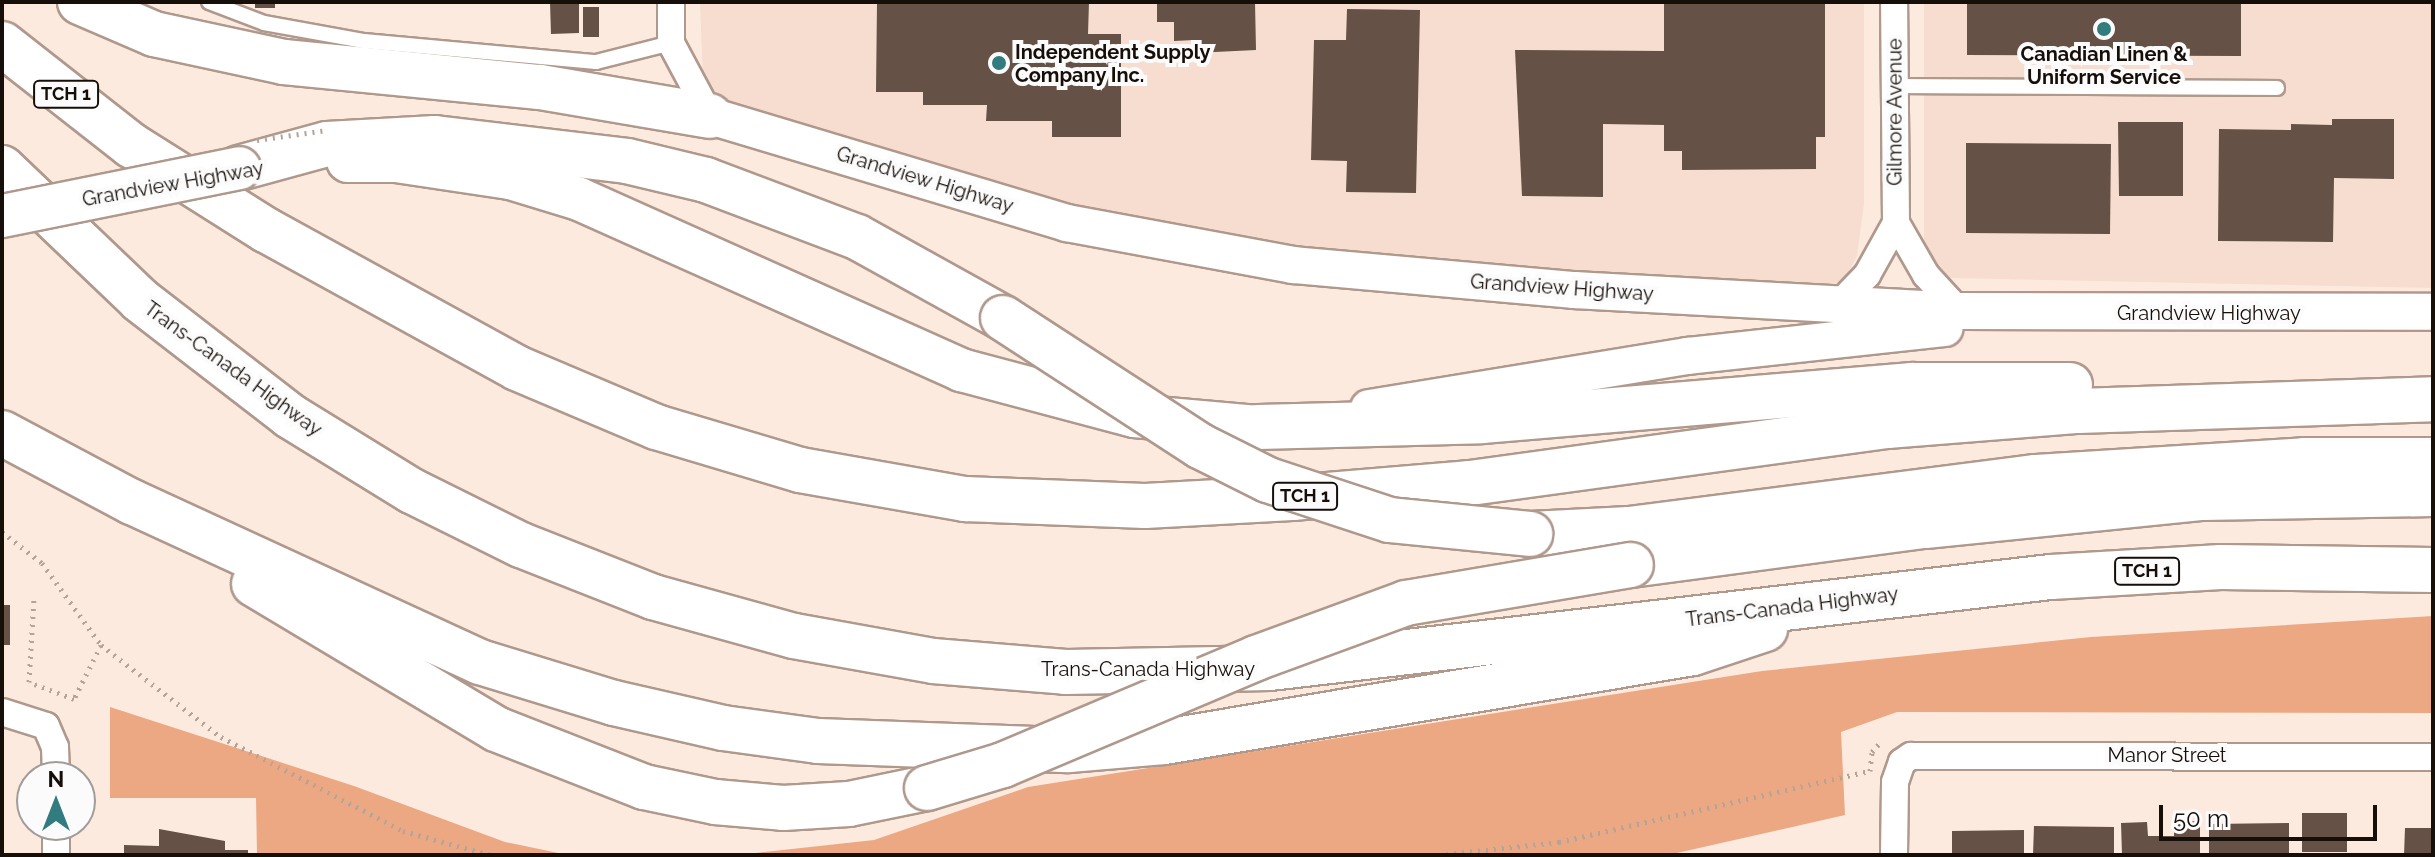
<!DOCTYPE html>
<style>
body{margin:0}
#map{position:relative;width:2435px;height:857px;overflow:hidden;background:#fdeadf;font-family:Raleway,sans-serif}
div>[style]{position:absolute}
.built>*{inset:0;background:#f6ddcf}
.forest>*{inset:0;background:#eba883}
.building>*{inset:0;background:#655146}
.path>*{height:5px;margin-top:-2.5px;transform-origin:0;background:repeating-linear-gradient(90deg,#b3a49b 0 2px,transparent 0 8px)}
.roads{filter:drop-shadow(2px 0 #af988c) drop-shadow(-2px 0 #af988c) drop-shadow(0 2px #af988c) drop-shadow(0 -2px #af988c)}
.service>*{height:14px;margin:-7px;padding:0 7px;transform-origin:7px;border-radius:7px;background:#fff}
.minor>*{height:26px;margin:-13px;padding:0 13px;transform-origin:13px;border-radius:13px;background:#fff}
.secondary>*{height:36px;margin:-18px;padding:0 18px;transform-origin:18px;border-radius:18px;background:#fff}
.primary>*{height:42px;margin:-21px;padding:0 21px;transform-origin:21px;border-radius:21px;background:#fff}
.motorway>*{height:44px;margin:-22px;padding:0 22px;transform-origin:22px;border-radius:22px;background:#fff}
.path-bridge>*{height:5px;margin-top:-2.5px;transform-origin:0;background:repeating-linear-gradient(90deg,#b3a49b 0 2px,transparent 0 8px)}
.bridges{filter:drop-shadow(2px 0 #af988c) drop-shadow(-2px 0 #af988c) drop-shadow(0 2px #af988c) drop-shadow(0 -2px #af988c)}
.primary-bridge>*{height:42px;margin:-21px;padding:0 21px;transform-origin:21px;border-radius:21px;background:#fff}
.motorway-bridge>*{height:44px;margin:-22px;padding:0 22px;transform-origin:22px;border-radius:22px;background:#fff}
.dots>*{width:22px;height:22px;translate:-50% -50%;box-sizing:border-box;border:4px solid #fbfbfb;border-radius:50%}
span{translate:-50% -50%;white-space:nowrap;text-align:center;line-height:1.15;-webkit-text-stroke:8px #fbfbfb;paint-order:stroke}
.shield-label span{padding:2px 6px;background:#fbfbfb;border:2px solid;border-radius:6px;-webkit-text-stroke-width:0}
.shield-label{font-size:18px;color:#160e09;font-weight:700}
.poi-label{font-size:20px;color:#160e09;font-weight:700}
.left{translate:0 -50%;text-align:left}
.street-label{font-size:20px;color:#160e09}
.frame{position:absolute;inset:0;border:4px solid #160e09;pointer-events:none}
.north{position:absolute;left:16px;top:761px;width:80px;height:80px;box-sizing:border-box;background:#fbfbfb;border:2px solid #9f9c9a;border-radius:50%;rotate:0deg;font-size:22px;font-weight:700;line-height:32px;text-align:center;color:#160e09}
.north::after{content:'';display:block;margin:auto;width:28px;height:36px;background:#327b7f;clip-path:polygon(50% 0,100% 100%,50% 72%,0 100%)}
.scale{position:absolute;left:2159px;top:805px;width:218px;height:36px;box-sizing:border-box;border:4px solid #160e09;border-top:0;padding-left:10px;font-size:24px;line-height:28px;white-space:nowrap;color:#160e09;-webkit-text-stroke:6px #fbfbfb;paint-order:stroke}
</style>
<div id="map">
<div class="built">
<div style="clip-path:polygon(700px 2px,1864px 2px,1864px 204px,1857px 256px,1845px 279px,1823px 289px,1347px 256px,1086px 214px,712px 98px,703px 78px)"></div>
<div style="clip-path:polygon(1924px 2px,2433px 2px,2433px 288px,1948px 278px,1938px 272px,1924px 244px)"></div>
</div>
<div class="forest">
<div style="clip-path:polygon(2433px 616px,2433px 713px,1897px 712px,1841px 732px,1845px 815px,1668px 855px,737px 855px,874px 840px,1028px 787px,1762px 671px,2091px 637px)"></div>
<div style="clip-path:polygon(110px 707px,354px 786px,505px 842px,568px 855px,257px 855px,256px 798px,110px 798px)"></div>
</div>
<div class="building">
<div style="clip-path:polygon(255px 2px,275px 2px,275px 8px,255px 8px)"></div>
<div style="clip-path:polygon(579px 2px,579px 33px,551px 34px,550px 3px)"></div>
<div style="clip-path:polygon(877px 2px,1089px 2px,1088px 34px,1121px 34px,1121px 137px,1052px 137px,1052px 121px,986px 121px,987px 105px,923px 105px,923px 92px,876px 92px)"></div>
<div style="clip-path:polygon(1157px 2px,1255px 2px,1256px 50px,1194px 53px,1194px 40px,1174px 41px,1174px 22px,1157px 22px)"></div>
<div style="clip-path:polygon(1664px 2px,1825px 2px,1825px 137px,1816px 137px,1816px 169px,1682px 170px,1682px 151px,1664px 151px,1664px 125px,1603px 124px,1603px 197px,1522px 196px,1515px 50px,1664px 51px)"></div>
<div style="clip-path:polygon(1967px 2px,2241px 2px,2241px 56px,1967px 55px)"></div>
<div style="clip-path:polygon(583px 7px,599px 7px,599px 37px,583px 37px)"></div>
<div style="clip-path:polygon(1347px 9px,1420px 10px,1416px 193px,1346px 192px,1347px 161px,1311px 160px,1314px 40px,1346px 40px)"></div>
<div style="clip-path:polygon(2332px 119px,2394px 119px,2394px 179px,2334px 178px,2333px 242px,2218px 241px,2219px 129px,2291px 130px,2291px 124px,2332px 125px)"></div>
<div style="clip-path:polygon(2118px 122px,2183px 122px,2183px 196px,2119px 196px)"></div>
<div style="clip-path:polygon(1966px 143px,2111px 144px,2110px 234px,1966px 233px)"></div>
<div style="clip-path:polygon(2px 605px,10px 605px,10px 645px,2px 645px)"></div>
<div style="clip-path:polygon(2302px 813px,2347px 813px,2347px 852px,2302px 852px)"></div>
<div style="clip-path:polygon(2200px 821px,2200px 855px,2122px 855px,2121px 823px,2147px 822px,2148px 836px,2174px 836px,2174px 822px)"></div>
<div style="clip-path:polygon(2289px 823px,2289px 855px,2209px 855px,2209px 824px)"></div>
<div style="clip-path:polygon(2034px 826px,2114px 827px,2114px 855px,2033px 855px)"></div>
<div style="clip-path:polygon(2405px 828px,2433px 828px,2433px 855px,2404px 855px)"></div>
<div style="clip-path:polygon(159px 829px,225px 841px,225px 850px,248px 850px,248px 855px,124px 855px,124px 845px,159px 846px)"></div>
<div style="clip-path:polygon(2024px 830px,2024px 855px,1952px 855px,1952px 831px)"></div>
</div>
<div class="path">
<div style="left:2px;top:532px;width:51px;rotate:37.8deg"></div>
<div style="left:42px;top:563px;width:101px;rotate:54.3deg"></div>
<div style="left:101px;top:645px;width:60px;rotate:116.6deg"></div>
<div style="left:74px;top:699px;width:48px;rotate:-159.3deg"></div>
<div style="left:29px;top:682px;width:84px;rotate:-86.6deg"></div>
<div style="left:101px;top:645px;width:151px;rotate:37.5deg"></div>
<div style="left:221px;top:737px;width:205px;rotate:27.3deg"></div>
<div style="left:403px;top:831px;width:91px;rotate:15.3deg"></div>
<div style="left:1438px;top:855px;width:122px;rotate:-6.1deg"></div>
<div style="left:1559px;top:842px;width:319px;rotate:-12.9deg"></div>
<div style="left:1870px;top:771px;width:19px;rotate:-84deg"></div>
<div style="left:1872px;top:752px;width:11px;rotate:-49deg"></div>
</div>
<div class="roads">
<div class="service">
<div style="left:209px;top:2px;width:59px;rotate:20.9deg"></div>
<div style="left:264px;top:23px;width:102px;rotate:10.2deg"></div>
<div style="left:364px;top:41px;width:233px;rotate:5.2deg"></div>
<div style="left:596px;top:62px;width:77px;rotate:-14.2deg"></div>
<div style="left:1895px;top:86px;width:382px;rotate:0.3deg"></div>
</div>
<div class="minor">
<div style="left:671px;top:2px;width:41px;rotate:90deg"></div>
<div style="left:671px;top:43px;width:83px;rotate:61.9deg"></div>
<div style="left:1896px;top:223px;width:60px;rotate:60deg"></div>
<div style="left:1926px;top:275px;width:49px;rotate:47.5deg"></div>
<div style="left:1838px;top:305px;width:42px;rotate:-46deg"></div>
<div style="left:1867px;top:275px;width:60px;rotate:-60.9deg"></div>
<div style="left:1896px;top:223px;width:221px;rotate:-90.5deg"></div>
<div style="left:2px;top:712px;width:46px;rotate:17.7deg"></div>
<div style="left:46px;top:726px;width:23px;rotate:67deg"></div>
<div style="left:55px;top:747px;width:30px;rotate:88deg"></div>
<div style="left:56px;top:825px;width:30px;rotate:90deg"></div>
<div style="left:1894px;top:855px;width:73px;rotate:-89.2deg"></div>
<div style="left:1895px;top:782px;width:21px;rotate:-71deg"></div>
<div style="left:1902px;top:762px;width:11px;rotate:-34deg"></div>
<div style="left:1911px;top:756px;width:522px;rotate:0.11deg"></div>
</div>
<div class="secondary">
<div style="left:710px;top:116px;width:373px;rotate:16.7deg"></div>
<div style="left:1067px;top:223px;width:230px;rotate:10.5deg"></div>
<div style="left:1293px;top:265px;width:282px;rotate:5.1deg"></div>
<div style="left:1574px;top:290px;width:386px;rotate:3.1deg"></div>
<div style="left:1959px;top:311px;width:474px;rotate:0.1deg"></div>
<div style="left:1369px;top:408px;width:323px;rotate:-9.3deg"></div>
<div style="left:1688px;top:356px;width:258px;rotate:-6.2deg"></div>
</div>
<div class="primary">
<div style="left:348px;top:161px;width:48px"></div>
<div style="left:396px;top:161px;width:115px;rotate:8.5deg"></div>
<div style="left:510px;top:178px;width:72px;rotate:16.9deg"></div>
<div style="left:579px;top:199px;width:419px;rotate:24.1deg"></div>
<div style="left:961px;top:370px;width:179px;rotate:14.9deg"></div>
<div style="left:1134px;top:416px;width:124px;rotate:5.1deg"></div>
</div>
<div class="motorway">
<div style="left:80px;top:2px;width:81px;rotate:23.4deg"></div>
<div style="left:154px;top:34px;width:133px;rotate:12.2deg"></div>
<div style="left:284px;top:62px;width:257px;rotate:5.6deg"></div>
<div style="left:540px;top:87px;width:172px;rotate:9.7deg"></div>
<div style="left:2px;top:44px;width:164px;rotate:38.1deg"></div>
<div style="left:131px;top:145px;width:160px;rotate:32.2deg"></div>
<div style="left:266px;top:230px;width:286px;rotate:28.8deg"></div>
<div style="left:517px;top:368px;width:151px;rotate:23deg"></div>
<div style="left:656px;top:427px;width:150px;rotate:16.6deg"></div>
<div style="left:800px;top:470px;width:168px;rotate:10deg"></div>
<div style="left:965px;top:499px;width:180px;rotate:2.2deg"></div>
<div style="left:1145px;top:506px;width:147px;rotate:-3.1deg"></div>
<div style="left:1292px;top:498px;width:179px;rotate:-4.8deg"></div>
<div style="left:1470px;top:483px;width:421px;rotate:-7.8deg"></div>
<div style="left:1887px;top:426px;width:192px;rotate:-4.5deg"></div>
<div style="left:2078px;top:411px;width:355px;rotate:-1.9deg"></div>
<div style="left:2px;top:168px;width:191px;rotate:43.7deg"></div>
<div style="left:140px;top:300px;width:190px;rotate:37.7deg"></div>
<div style="left:290px;top:416px;width:143px;rotate:31.6deg"></div>
<div style="left:412px;top:491px;width:122px;rotate:26.4deg"></div>
<div style="left:521px;top:545px;width:142px;rotate:21.5deg"></div>
<div style="left:653px;top:597px;width:146px;rotate:15.5deg"></div>
<div style="left:794px;top:636px;width:141px;rotate:10.2deg"></div>
<div style="left:933px;top:661px;width:133px;rotate:4.7deg"></div>
<div style="left:1066px;top:672px;width:204px;rotate:-1.1deg"></div>
<div style="left:1270px;top:668px;width:786px;rotate:-6.65deg"></div>
<div style="left:2051px;top:577px;width:170px;rotate:-3.4deg"></div>
<div style="left:2221px;top:567px;width:212px;rotate:0.8deg"></div>
<div style="left:239px;top:168px;width:91px;rotate:-15.3deg"></div>
<div style="left:327px;top:144px;width:108px;rotate:-3.2deg"></div>
<div style="left:435px;top:138px;width:193px;rotate:6.8deg"></div>
<div style="left:627px;top:161px;width:81px;rotate:13.5deg"></div>
<div style="left:706px;top:180px;width:161px;rotate:20.7deg"></div>
<div style="left:857px;top:237px;width:167px;rotate:29deg"></div>
<div style="left:1258px;top:427px;width:224px;rotate:-1.5deg"></div>
<div style="left:1482px;top:421px;width:432px;rotate:-4.8deg"></div>
<div style="left:1912px;top:385px;width:158px"></div>
<div style="left:2px;top:433px;width:147px;rotate:28deg"></div>
<div style="left:132px;top:502px;width:383px;rotate:24.7deg"></div>
<div style="left:480px;top:662px;width:140px;rotate:17deg"></div>
<div style="left:614px;top:703px;width:112px;rotate:12.9deg"></div>
<div style="left:723px;top:728px;width:96px;rotate:7.8deg"></div>
<div style="left:818px;top:741px;width:251px;rotate:2.1deg"></div>
<div style="left:1069px;top:750px;width:95px;rotate:-4.8deg"></div>
<div style="left:1164px;top:742px;width:536px;rotate:-9.55deg"></div>
<div style="left:1693px;top:653px;width:76px;rotate:-18.4deg"></div>
<div style="left:1530px;top:534px;width:99px;rotate:-2.9deg"></div>
<div style="left:1629px;top:529px;width:410px;rotate:-7.3deg"></div>
<div style="left:2036px;top:477px;width:269px;rotate:-3.6deg"></div>
<div style="left:2304px;top:460px;width:129px"></div>
<div style="left:1631px;top:565px;width:297px;rotate:-7.6deg"></div>
<div style="left:1925px;top:526px;width:279px;rotate:-5.8deg"></div>
<div style="left:2203px;top:498px;width:230px;rotate:-1deg"></div>
<div style="left:254px;top:584px;width:282px;rotate:30.9deg"></div>
<div style="left:496px;top:729px;width:159px;rotate:21.4deg"></div>
<div style="left:644px;top:787px;width:73px;rotate:11.9deg"></div>
<div style="left:715px;top:802px;width:68px;rotate:5deg"></div>
<div style="left:783px;top:808px;width:66px;rotate:-3.5deg"></div>
<div style="left:849px;top:804px;width:80px;rotate:-11.6deg"></div>
</div>
</div>
<div class="path-bridge">
<div style="left:257px;top:140px;width:71px;rotate:-8.1deg"></div>
</div>
<div class="bridges">
<div class="primary-bridge">
<div style="left:2px;top:216px;width:242px;rotate:-11.4deg"></div>
</div>
<div class="motorway-bridge">
<div style="left:1003px;top:318px;width:235px;rotate:33deg"></div>
<div style="left:1200px;top:446px;width:76px;rotate:26.6deg"></div>
<div style="left:1268px;top:480px;width:128px;rotate:18.2deg"></div>
<div style="left:1390px;top:520px;width:141px;rotate:5.7deg"></div>
<div style="left:927px;top:788px;width:79px;rotate:-16.8deg"></div>
<div style="left:1003px;top:765px;width:275px;rotate:-22.9deg"></div>
<div style="left:1256px;top:658px;width:160px;rotate:-20.1deg"></div>
<div style="left:1406px;top:603px;width:228px;rotate:-9.6deg"></div>
</div>
</div>
<div class="dots">
<div style="left:2104px;top:29px;background:#327b7f"></div>
<div style="left:999px;top:63px;background:#327b7f"></div>
</div>
<div class="shield-label">
<span style="left:66px;top:94px">TCH 1</span>
<span style="left:1305px;top:496px">TCH 1</span>
<span style="left:2147px;top:571px">TCH 1</span>
</div>
<div class="poi-label">
<span class="left" style="left:1015px;top:64px">Independent Supply<br>Company Inc.</span>
<span style="left:2104px;top:66px">Canadian Linen &amp;<br>Uniform Service</span>
</div>
<div class="street-label">
<span style="left:1895px;top:112px;rotate:-90deg">Gilmore Avenue</span>
<span style="left:925px;top:180px;rotate:17deg">Grandview Highway</span>
<span style="left:173px;top:184px;rotate:-10deg">Grandview Highway</span>
<span style="left:1562px;top:288px;rotate:4deg">Grandview Highway</span>
<span style="left:2209px;top:313px">Grandview Highway</span>
<span style="left:233px;top:369px;rotate:36deg">Trans-Canada Highway</span>
<span style="left:1792px;top:607px;rotate:-7deg">Trans-Canada Highway</span>
<span style="left:1148px;top:669px">Trans-Canada Highway</span>
<span style="left:2167px;top:755px">Manor Street</span>
</div>
<div class="frame"></div>
<div class="north">N</div>
<div class="scale">50 m</div>
</div>
